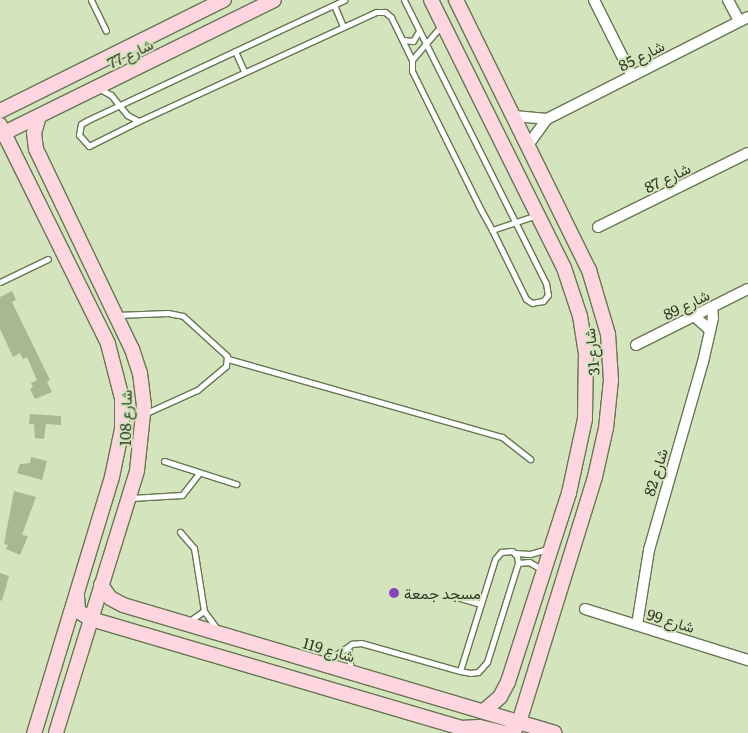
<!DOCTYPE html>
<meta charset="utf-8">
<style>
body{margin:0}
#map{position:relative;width:748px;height:733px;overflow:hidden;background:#d4e5bd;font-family:Literata,Vazirmatn,serif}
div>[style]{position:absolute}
.building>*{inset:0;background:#a8b992}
.roads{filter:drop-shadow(1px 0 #677652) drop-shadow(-1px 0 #677652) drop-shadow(0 1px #677652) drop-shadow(0 -1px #677652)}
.lane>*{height:5px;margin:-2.5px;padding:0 2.5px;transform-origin:2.5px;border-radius:2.5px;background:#fff}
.street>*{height:10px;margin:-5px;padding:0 5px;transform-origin:5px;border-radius:5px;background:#fff}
.secondary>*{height:14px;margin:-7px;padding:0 7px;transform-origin:7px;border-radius:7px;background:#fdd6df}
.dots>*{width:14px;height:14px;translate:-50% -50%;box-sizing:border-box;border:2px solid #d4e5bd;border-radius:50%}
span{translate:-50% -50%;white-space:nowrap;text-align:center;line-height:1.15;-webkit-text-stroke:4px #d4e5bd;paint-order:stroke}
.street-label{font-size:15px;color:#323929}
.poi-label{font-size:15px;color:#323929}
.left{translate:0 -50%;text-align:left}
</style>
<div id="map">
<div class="building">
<div style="clip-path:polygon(12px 291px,16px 300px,12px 302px,50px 380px,47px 382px,52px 392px,35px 399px,30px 389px,33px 387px,31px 383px,37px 380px,27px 357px,23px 359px,20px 353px,13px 357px,0 329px,0 297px)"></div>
<div style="clip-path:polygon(30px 414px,61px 416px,61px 425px,46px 424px,44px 439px,35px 438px,34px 424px,29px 424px)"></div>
<div style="clip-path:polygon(31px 457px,47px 461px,42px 480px,17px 473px,20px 464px,30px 463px)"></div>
<div style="clip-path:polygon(14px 491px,36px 497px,22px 535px,28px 536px,20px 555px,6px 549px,8px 545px,4px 544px)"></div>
<div style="clip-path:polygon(0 573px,9px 576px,2px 601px,0 600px)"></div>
</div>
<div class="roads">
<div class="lane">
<div style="left:91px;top:0;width:34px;rotate:64deg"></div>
<div style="left:404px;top:0;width:317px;rotate:63.4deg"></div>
<div style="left:546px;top:283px;width:12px;rotate:81deg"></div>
<div style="left:548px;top:295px;width:8px;rotate:130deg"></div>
<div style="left:543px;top:301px;width:11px;rotate:170deg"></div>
<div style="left:532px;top:303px;width:7px;rotate:-146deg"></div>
<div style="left:526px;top:299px;width:77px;rotate:-116.2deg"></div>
<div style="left:334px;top:5px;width:23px;rotate:67deg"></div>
<div style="left:441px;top:26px;width:45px;rotate:130.5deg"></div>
<div style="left:412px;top:60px;width:11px;rotate:90deg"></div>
<div style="left:412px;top:71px;width:155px;rotate:63.6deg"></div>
<div style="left:481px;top:210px;width:23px;rotate:61deg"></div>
<div style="left:492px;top:230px;width:47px;rotate:-18.4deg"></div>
<div style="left:403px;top:40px;width:10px;rotate:6deg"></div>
<div style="left:413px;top:41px;width:12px;rotate:-59deg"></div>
<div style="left:235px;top:51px;width:22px;rotate:66deg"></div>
<div style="left:100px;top:89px;width:13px;rotate:29deg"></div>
<div style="left:111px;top:95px;width:26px;rotate:51deg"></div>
<div style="left:127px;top:115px;width:13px;rotate:27deg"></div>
<div style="left:139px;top:121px;width:261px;rotate:-24.7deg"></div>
<div style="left:376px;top:12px;width:9px"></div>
<div style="left:385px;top:12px;width:8px;rotate:40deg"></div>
<div style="left:391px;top:17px;width:48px;rotate:64deg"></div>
<div style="left:139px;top:121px;width:56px;rotate:153.4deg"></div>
<div style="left:89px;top:146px;width:15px;rotate:-132deg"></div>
<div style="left:79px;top:135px;width:11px;rotate:-80deg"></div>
<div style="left:81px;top:124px;width:8px;rotate:-30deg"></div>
<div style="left:88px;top:120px;width:283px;rotate:-25.1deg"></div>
<div style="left:0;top:282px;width:53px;rotate:-25.6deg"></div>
<div style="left:117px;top:315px;width:51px;rotate:-2.2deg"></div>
<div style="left:168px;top:313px;width:15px;rotate:11deg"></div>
<div style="left:183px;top:316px;width:59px;rotate:42.3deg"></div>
<div style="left:227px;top:356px;width:10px;rotate:96deg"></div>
<div style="left:226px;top:366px;width:38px;rotate:140deg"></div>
<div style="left:197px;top:390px;width:58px;rotate:155.6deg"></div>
<div style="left:228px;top:359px;width:285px;rotate:15.9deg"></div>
<div style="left:502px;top:437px;width:36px;rotate:38deg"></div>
<div style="left:164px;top:461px;width:76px;rotate:17.7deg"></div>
<div style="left:131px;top:498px;width:51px;rotate:-3.4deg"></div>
<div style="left:182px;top:495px;width:28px;rotate:-52deg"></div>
<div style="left:180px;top:532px;width:21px;rotate:49deg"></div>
<div style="left:194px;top:548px;width:64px;rotate:81deg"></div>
<div style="left:204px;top:611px;width:22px;rotate:54deg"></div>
<div style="left:515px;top:553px;width:15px;rotate:4deg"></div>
<div style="left:530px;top:554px;width:19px;rotate:-16deg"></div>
<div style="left:518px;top:563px;width:11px;rotate:-5deg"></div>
<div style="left:529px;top:562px;width:16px;rotate:30deg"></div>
<div style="left:453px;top:596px;width:29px;rotate:16deg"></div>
<div style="left:188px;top:622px;width:19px;rotate:-35deg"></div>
<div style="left:348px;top:647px;width:23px;rotate:83deg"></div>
<div style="left:326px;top:662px;width:32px;rotate:-35deg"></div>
<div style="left:352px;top:644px;width:9px;rotate:-6deg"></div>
<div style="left:361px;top:643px;width:103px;rotate:15.8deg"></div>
<div style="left:460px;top:671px;width:10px;rotate:11deg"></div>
<div style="left:470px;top:673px;width:8px;rotate:-7deg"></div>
<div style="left:478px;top:672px;width:13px;rotate:-48deg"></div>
<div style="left:487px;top:662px;width:104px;rotate:-72.6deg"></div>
<div style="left:518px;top:563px;width:7px;rotate:-98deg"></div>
<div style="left:517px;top:556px;width:7px;rotate:-135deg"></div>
<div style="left:512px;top:551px;width:11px;rotate:175deg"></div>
<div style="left:501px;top:552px;width:9px;rotate:131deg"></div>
<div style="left:495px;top:559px;width:117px;rotate:107.4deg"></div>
</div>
<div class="street">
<div style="left:594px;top:0;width:85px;rotate:63.4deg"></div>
<div style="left:728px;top:0;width:24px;rotate:62deg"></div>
<div style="left:514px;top:116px;width:33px;rotate:5deg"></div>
<div style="left:528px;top:145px;width:32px;rotate:-54deg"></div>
<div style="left:547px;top:119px;width:225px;rotate:-26.9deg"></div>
<div style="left:598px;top:227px;width:167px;rotate:-26.3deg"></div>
<div style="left:694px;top:316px;width:20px;rotate:41deg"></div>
<div style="left:636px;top:345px;width:125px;rotate:-26.6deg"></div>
<div style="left:585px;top:609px;width:171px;rotate:17.4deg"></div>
<div style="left:637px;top:625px;width:76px;rotate:-80.9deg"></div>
<div style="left:649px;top:550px;width:196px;rotate:-74deg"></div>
<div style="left:703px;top:362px;width:45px;rotate:-77.2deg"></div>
<div style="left:713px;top:318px;width:11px;rotate:-95deg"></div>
</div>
<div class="secondary">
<div style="left:431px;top:0;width:299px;rotate:63.6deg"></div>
<div style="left:564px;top:268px;width:51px;rotate:71.6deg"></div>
<div style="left:580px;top:316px;width:36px;rotate:81deg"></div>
<div style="left:586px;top:352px;width:67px;rotate:90.9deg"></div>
<div style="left:585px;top:419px;width:76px;rotate:102.2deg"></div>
<div style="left:569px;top:493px;width:199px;rotate:107.9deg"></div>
<div style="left:508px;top:682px;width:17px;rotate:118deg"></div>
<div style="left:500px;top:697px;width:20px;rotate:139deg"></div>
<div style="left:456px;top:0;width:301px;rotate:63.8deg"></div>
<div style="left:589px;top:270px;width:67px;rotate:73.5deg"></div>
<div style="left:608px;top:334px;width:46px;rotate:86.3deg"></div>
<div style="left:611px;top:380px;width:48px;rotate:95.9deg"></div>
<div style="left:606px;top:428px;width:50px;rotate:102.7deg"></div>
<div style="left:595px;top:477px;width:257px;rotate:107.2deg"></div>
<div style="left:519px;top:722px;width:8px;rotate:120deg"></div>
<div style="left:515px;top:729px;width:11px;rotate:158deg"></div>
<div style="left:505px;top:733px;width:27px;rotate:-167deg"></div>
<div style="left:479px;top:727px;width:18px;rotate:177deg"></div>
<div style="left:0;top:111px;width:250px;rotate:-26.4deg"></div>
<div style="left:39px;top:116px;width:18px;rotate:106deg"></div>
<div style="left:34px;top:133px;width:16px;rotate:83deg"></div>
<div style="left:36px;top:149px;width:222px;rotate:64.4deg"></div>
<div style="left:132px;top:349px;width:25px;rotate:72deg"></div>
<div style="left:140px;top:373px;width:32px;rotate:83deg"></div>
<div style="left:144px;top:405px;width:66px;rotate:96.1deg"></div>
<div style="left:137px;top:471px;width:274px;rotate:107.2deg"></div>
<div style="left:0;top:125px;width:244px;rotate:63.7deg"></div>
<div style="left:108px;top:344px;width:56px;rotate:75.5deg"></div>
<div style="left:122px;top:398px;width:31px;rotate:90deg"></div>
<div style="left:122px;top:429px;width:49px;rotate:101.8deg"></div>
<div style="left:112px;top:477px;width:268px;rotate:106.9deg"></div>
<div style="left:0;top:135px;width:305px;rotate:-26.2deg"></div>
<div style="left:101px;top:585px;width:16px;rotate:55deg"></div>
<div style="left:110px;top:598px;width:15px;rotate:28deg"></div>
<div style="left:123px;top:605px;width:450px;rotate:16.5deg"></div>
<div style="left:77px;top:596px;width:15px;rotate:86deg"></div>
<div style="left:78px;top:611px;width:15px;rotate:32deg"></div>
<div style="left:91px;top:619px;width:396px;rotate:16.4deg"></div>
</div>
</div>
<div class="dots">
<div style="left:394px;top:593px;background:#8645ba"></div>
</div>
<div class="street-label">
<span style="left:130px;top:53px;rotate:-26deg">شارع 77</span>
<span style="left:641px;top:55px;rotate:-27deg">شارع 85</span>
<span style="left:667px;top:177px;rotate:-26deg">شارع 87</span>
<span style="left:686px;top:304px;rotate:-26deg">شارع 89</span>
<span style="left:591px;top:352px;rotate:-96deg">شارع 31</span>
<span style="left:125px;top:418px;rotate:-89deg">شارع 108</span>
<span style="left:655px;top:472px;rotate:-73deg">شارع 82</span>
<span style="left:671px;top:620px;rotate:17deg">شارع 99</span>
<span style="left:329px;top:649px;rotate:16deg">شارع 119</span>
</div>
<div class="poi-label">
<span class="left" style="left:404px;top:593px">مسجد جمعة</span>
</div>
</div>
